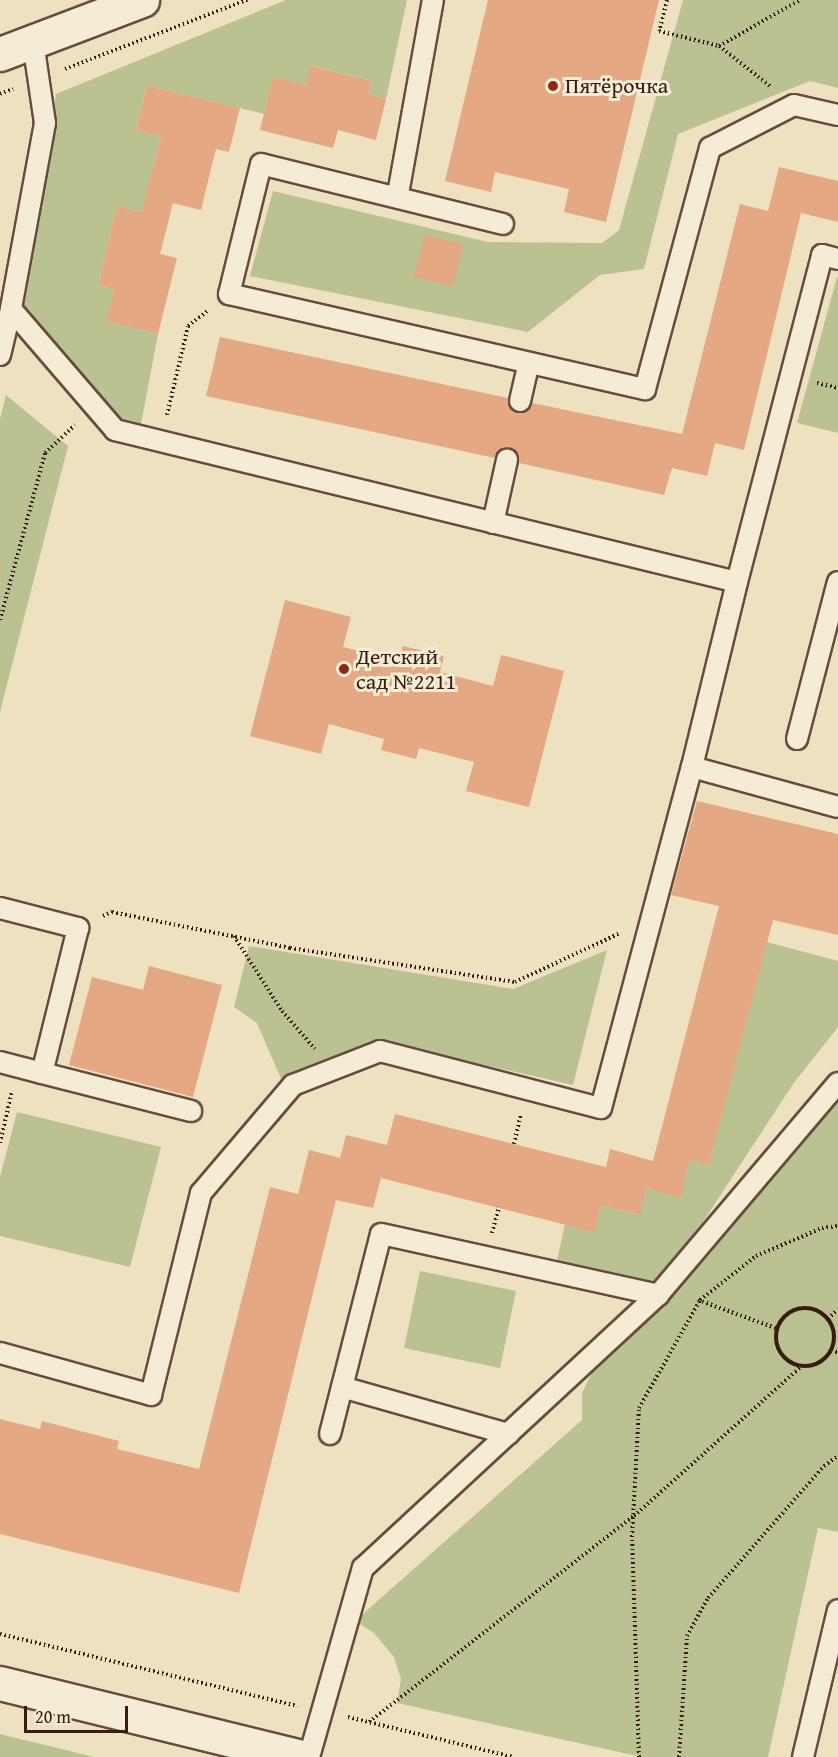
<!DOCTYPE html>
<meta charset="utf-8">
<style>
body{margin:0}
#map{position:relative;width:838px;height:1757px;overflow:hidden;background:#eee1bf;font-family:"Gentium Book Plus",serif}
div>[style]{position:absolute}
.green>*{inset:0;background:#bac291}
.building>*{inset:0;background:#e4a882}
.path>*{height:4px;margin-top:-2px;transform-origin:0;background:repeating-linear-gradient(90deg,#381b11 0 1.5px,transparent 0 4.5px)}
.path>.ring{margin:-2px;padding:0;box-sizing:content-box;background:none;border:4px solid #381b11;border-radius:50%}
.roads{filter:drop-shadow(2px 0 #664c3c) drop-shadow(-2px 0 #664c3c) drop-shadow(0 2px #664c3c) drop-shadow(0 -2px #664c3c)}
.service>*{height:20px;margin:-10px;padding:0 10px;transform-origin:10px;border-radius:10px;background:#f4ecd5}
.minor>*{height:33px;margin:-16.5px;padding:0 16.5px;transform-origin:16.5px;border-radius:16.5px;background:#f4ecd5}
.tertiary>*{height:33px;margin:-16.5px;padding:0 16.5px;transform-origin:16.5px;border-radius:16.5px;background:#f4ecd5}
.dots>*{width:16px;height:16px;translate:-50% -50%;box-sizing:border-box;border:3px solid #f4ecd5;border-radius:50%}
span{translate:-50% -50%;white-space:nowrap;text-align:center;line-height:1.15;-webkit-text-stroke:6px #f4ecd5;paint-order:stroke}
.poi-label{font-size:22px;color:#381b11}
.left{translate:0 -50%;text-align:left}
.scale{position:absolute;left:24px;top:1706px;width:104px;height:27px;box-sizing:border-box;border:3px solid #381b11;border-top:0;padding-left:8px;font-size:18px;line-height:21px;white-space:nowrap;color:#381b11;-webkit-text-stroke:4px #f4ecd5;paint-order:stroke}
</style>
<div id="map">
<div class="green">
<div style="clip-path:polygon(286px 0,407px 0,386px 99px,369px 94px,372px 81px,312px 66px,306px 85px,273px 78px,264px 114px,147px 86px,136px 130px,161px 136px,153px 167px,158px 216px,117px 206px,98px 285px,114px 289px,107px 321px,158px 334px,141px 424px,119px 420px,22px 304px,56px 94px)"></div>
<div style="clip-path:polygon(683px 0,838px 0,838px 88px,810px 81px,678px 134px,644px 269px,600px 275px,528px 332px,250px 276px,273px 191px,488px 242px,602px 243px,619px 230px)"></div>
<div style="clip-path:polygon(837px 277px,838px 277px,838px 433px,797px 423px)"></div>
<div style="clip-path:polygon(6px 395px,68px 446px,0 712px,0 419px)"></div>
<div style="clip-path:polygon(767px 942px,838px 961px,838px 1027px,793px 1084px,699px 1228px,655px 1286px,556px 1265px,565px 1224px,601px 1205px,639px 1215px,646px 1188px,680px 1197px,690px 1160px,709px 1164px)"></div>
<div style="clip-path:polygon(249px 946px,513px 989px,607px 950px,573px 1085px,383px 1042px,310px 1065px,282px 1081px,257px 1023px,234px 1007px)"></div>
<div style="clip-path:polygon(838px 1093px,838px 1532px,818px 1528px,768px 1757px,642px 1757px,397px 1703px,401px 1679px,394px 1657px,374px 1633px,355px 1621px,582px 1420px,582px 1393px,591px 1374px)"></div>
<div style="clip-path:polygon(17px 1112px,161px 1147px,130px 1267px,0 1236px,0 1177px)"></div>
<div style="clip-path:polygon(420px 1271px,516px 1291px,500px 1368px,404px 1348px)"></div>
<div style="clip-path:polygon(0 1734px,94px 1757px,0 1757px)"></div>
</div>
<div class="building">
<div style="clip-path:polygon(488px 0,659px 0,606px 222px,564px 212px,569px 189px,495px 172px,491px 192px,445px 181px)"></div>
<div style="clip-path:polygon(311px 66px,372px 81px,369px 94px,386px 99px,376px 140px,338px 130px,333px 148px,260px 130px,273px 77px,306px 85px)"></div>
<div style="clip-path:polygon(147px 86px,240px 108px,229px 152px,216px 149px,201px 210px,173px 203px,160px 254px,177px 258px,158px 334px,106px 321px,114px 289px,98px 285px,117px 206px,142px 212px,161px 136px,136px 130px)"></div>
<div style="clip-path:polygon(779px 167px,838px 181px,838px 222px,801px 213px,744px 450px,715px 443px,707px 476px,672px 468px,664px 495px,519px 463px,515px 452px,509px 448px,499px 452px,495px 458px,206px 396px,220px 337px,508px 398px,511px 409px,518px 413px,528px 410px,532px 403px,682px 434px,740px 204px,768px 211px)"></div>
<div style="clip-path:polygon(425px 235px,463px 244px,453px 286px,414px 277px)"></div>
<div style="clip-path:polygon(285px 600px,351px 617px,343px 647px,399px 661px,403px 646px,444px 656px,440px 672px,493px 686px,501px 655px,564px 671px,529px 807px,466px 791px,474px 762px,419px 748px,416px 759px,381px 750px,384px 739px,329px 724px,321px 754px,250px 736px)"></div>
<div style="clip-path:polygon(697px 801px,838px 834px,838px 935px,773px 920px,709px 1165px,690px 1160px,681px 1198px,646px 1188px,640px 1215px,601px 1205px,594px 1232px,381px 1178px,373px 1208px,336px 1200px,239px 1593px,0 1534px,0 1419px,40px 1429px,42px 1421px,119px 1441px,117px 1449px,199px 1469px,270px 1187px,298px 1194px,309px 1150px,340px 1158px,346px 1135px,387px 1145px,395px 1114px,606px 1167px,610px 1149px,653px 1161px,719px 906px,671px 895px)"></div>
<div style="clip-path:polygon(149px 966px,222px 985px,193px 1097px,69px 1065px,92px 977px,143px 990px)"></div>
</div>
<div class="path">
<div style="left:667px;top:0;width:32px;rotate:104deg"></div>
<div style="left:659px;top:31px;width:62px;rotate:14deg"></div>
<div style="left:719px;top:46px;width:65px;rotate:38.1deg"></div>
<div style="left:719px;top:46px;width:93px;rotate:-29.6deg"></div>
<div style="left:65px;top:69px;width:195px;rotate:-20.8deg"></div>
<div style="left:0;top:94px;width:14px;rotate:-21deg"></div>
<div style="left:817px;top:383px;width:22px;rotate:13deg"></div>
<div style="left:167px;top:415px;width:91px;rotate:-76.7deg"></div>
<div style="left:188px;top:326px;width:24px;rotate:-38deg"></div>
<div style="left:0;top:620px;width:173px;rotate:-74.9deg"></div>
<div style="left:45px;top:453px;width:41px;rotate:-43deg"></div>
<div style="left:103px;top:916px;width:10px;rotate:-24deg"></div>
<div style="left:112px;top:912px;width:182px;rotate:11.4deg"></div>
<div style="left:290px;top:948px;width:228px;rotate:8.6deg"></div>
<div style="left:515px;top:982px;width:114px;rotate:-25deg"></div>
<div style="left:234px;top:936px;width:89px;rotate:57.4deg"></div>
<div style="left:282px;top:1011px;width:50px;rotate:49deg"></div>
<div style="left:0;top:1143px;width:53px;rotate:-77deg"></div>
<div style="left:514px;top:1144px;width:31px;rotate:-77deg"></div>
<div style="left:492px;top:1233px;width:27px;rotate:-75deg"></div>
<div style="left:698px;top:1300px;width:85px;rotate:19.9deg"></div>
<div class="ring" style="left:776px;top:1308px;width:54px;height:54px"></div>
<div style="left:828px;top:1319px;width:14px;rotate:-45deg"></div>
<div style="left:831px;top:1351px;width:7px;rotate:8deg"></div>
<div style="left:0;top:1634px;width:306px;rotate:13.6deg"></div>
<div style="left:348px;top:1717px;width:170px;rotate:13.6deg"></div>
<div style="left:369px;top:1722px;width:336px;rotate:-37.9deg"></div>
<div style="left:634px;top:1516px;width:225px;rotate:-41.8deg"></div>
<div style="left:639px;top:1757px;width:220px;rotate:-91.8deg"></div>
<div style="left:632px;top:1537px;width:129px;rotate:-86.9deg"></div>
<div style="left:639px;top:1408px;width:124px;rotate:-60.5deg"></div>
<div style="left:700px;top:1300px;width:71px;rotate:-38.2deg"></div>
<div style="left:756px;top:1256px;width:72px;rotate:-23deg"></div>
<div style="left:822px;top:1228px;width:16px;rotate:-7deg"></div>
<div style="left:679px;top:1757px;width:121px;rotate:-86.2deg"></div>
<div style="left:687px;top:1636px;width:43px;rotate:-61.1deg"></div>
<div style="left:708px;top:1598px;width:176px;rotate:-48.7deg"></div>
<div style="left:824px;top:1466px;width:17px;rotate:-36deg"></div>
</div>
<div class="roads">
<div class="service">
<div style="left:33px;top:42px;width:82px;rotate:81.6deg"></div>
<div style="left:45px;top:123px;width:189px;rotate:100.4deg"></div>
<div style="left:11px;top:309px;width:160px;rotate:49.3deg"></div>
<div style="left:115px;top:430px;width:640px;rotate:13.73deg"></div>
<div style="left:737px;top:582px;width:190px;rotate:103.7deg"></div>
<div style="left:692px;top:767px;width:151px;rotate:15.3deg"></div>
<div style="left:398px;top:194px;width:197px;rotate:-79.8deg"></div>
<div style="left:503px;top:224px;width:249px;rotate:-166.1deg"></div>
<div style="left:261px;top:164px;width:134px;rotate:103.8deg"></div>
<div style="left:229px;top:294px;width:427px;rotate:12.9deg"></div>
<div style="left:645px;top:389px;width:250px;rotate:-74.9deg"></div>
<div style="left:710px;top:148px;width:94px;rotate:-27.1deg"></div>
<div style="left:794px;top:105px;width:45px;rotate:12.8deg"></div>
<div style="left:0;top:355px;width:47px;rotate:-76.6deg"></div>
<div style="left:520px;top:401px;width:39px;rotate:-77deg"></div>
<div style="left:493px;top:523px;width:65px;rotate:-77.5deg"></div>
<div style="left:737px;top:582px;width:338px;rotate:-75.4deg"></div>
<div style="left:822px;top:255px;width:16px;rotate:14deg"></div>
<div style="left:797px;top:739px;width:162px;rotate:-75.4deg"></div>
<div style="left:0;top:908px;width:81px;rotate:14.4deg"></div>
<div style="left:78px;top:928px;width:149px;rotate:103.9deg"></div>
<div style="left:42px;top:1073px;width:43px;rotate:-165.3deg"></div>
<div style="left:42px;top:1073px;width:154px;rotate:14.3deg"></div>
<div style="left:0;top:1353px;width:157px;rotate:15.5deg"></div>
<div style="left:151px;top:1395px;width:208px;rotate:-76.1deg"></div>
<div style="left:201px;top:1193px;width:142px;rotate:-49.6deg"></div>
<div style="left:293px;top:1085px;width:93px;rotate:-21.3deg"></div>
<div style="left:380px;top:1051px;width:228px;rotate:14.5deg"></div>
<div style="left:601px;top:1108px;width:353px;rotate:-75.1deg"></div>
<div style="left:342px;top:1387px;width:173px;rotate:15.8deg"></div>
<div style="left:330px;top:1434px;width:206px;rotate:-75.7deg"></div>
<div style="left:381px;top:1234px;width:284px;rotate:12.4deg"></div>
<div style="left:309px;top:1757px;width:197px;rotate:-74.1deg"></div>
<div style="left:363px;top:1568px;width:402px;rotate:-42.8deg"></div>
<div style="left:658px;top:1295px;width:278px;rotate:-49.7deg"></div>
<div style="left:803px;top:1757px;width:151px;rotate:-76.6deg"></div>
</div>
<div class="minor">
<div style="left:0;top:54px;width:152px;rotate:-20.8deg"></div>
</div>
<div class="tertiary">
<div style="left:0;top:1683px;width:311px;rotate:13.8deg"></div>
</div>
</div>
<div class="dots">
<div style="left:553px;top:86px;background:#8f2418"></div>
<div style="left:344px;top:669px;background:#8f2418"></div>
</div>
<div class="poi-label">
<span class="left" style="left:565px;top:86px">Пятёрочка</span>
<span class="left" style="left:356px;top:669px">Детский<br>сад №2211</span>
</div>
<div class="scale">20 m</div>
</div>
